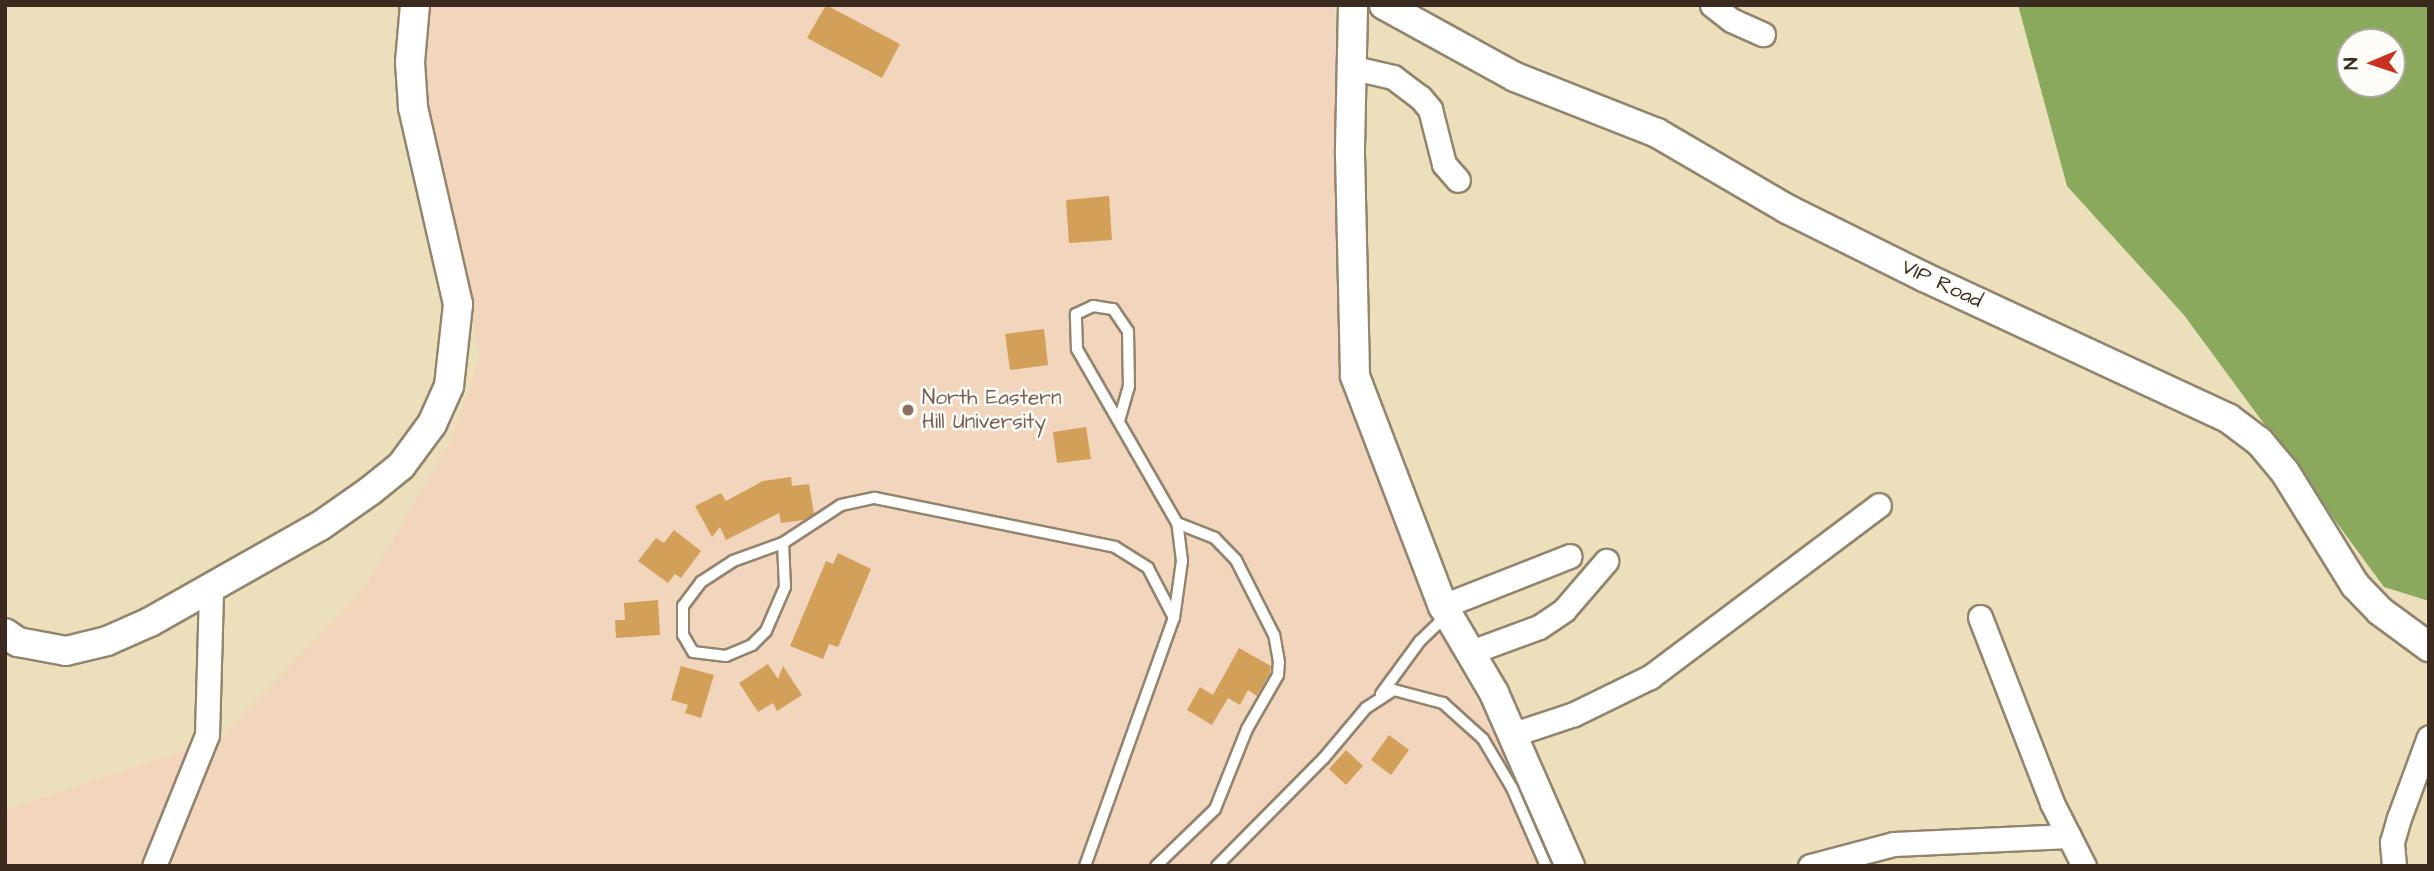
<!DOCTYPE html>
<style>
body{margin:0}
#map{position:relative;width:2434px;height:871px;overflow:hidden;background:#ebdfbc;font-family:"Architects Daughter",sans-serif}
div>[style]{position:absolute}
.built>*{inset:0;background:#f1d5bd}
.forest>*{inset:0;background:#8aa95c}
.building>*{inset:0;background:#d3a059}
.roads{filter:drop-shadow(2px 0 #93846d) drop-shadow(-2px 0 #93846d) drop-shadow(0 2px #93846d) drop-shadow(0 -2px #93846d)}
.service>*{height:10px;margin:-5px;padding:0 5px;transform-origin:5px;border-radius:5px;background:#fff}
.minor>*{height:23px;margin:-11.5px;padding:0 11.5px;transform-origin:11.5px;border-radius:11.5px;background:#fff}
.tertiary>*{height:28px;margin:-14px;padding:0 14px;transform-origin:14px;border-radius:14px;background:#fff}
.dots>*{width:19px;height:19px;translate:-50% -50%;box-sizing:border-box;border:4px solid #fdfcf7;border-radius:50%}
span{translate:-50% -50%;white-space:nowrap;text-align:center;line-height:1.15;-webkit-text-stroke:5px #fdfcf7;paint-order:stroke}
.street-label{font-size:21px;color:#3b2a1e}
.education-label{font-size:21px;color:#785e54}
.left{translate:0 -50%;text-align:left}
.frame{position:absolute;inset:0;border:7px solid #3b2a1e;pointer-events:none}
.north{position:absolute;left:2336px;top:28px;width:70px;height:70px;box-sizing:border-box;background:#fdfcf7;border:2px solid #afa8a0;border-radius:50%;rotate:268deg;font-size:19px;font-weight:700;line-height:28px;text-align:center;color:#3b2a1e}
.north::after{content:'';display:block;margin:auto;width:24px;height:32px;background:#c8321e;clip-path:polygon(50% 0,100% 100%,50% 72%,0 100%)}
</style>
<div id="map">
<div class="built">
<div style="clip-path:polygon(431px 5px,1334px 5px,1340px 44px,1343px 379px,1455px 664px,1523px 778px,1560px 866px,5px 866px,5px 810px,219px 739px,363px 590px,451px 441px,480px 356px,427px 123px,426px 24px)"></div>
</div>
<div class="forest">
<div style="clip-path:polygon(evenodd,2018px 5px,2429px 5px,2429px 601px,2384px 587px,2184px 315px,2067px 186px,2018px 5px,2350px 42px,2392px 42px,2392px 84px,2350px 84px,2350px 42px)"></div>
</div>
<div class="building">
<div style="clip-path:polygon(826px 5px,900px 44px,882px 78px,807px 38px)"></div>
<div style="clip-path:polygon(1109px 196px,1112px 240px,1069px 243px,1066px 200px)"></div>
<div style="clip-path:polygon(1044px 329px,1048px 365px,1010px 370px,1005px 334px)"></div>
<div style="clip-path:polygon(1086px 427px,1091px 459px,1057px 463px,1053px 432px)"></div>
<div style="clip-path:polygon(791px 477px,792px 486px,809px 484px,814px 514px,804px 520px,781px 523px,779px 513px,726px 540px,720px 527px,712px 537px,695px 506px,721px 493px,726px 501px,763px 481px)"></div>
<div style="clip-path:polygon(674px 530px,701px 551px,681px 578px,675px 574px,668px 583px,638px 561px,656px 538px,664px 543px)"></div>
<div style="clip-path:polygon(838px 553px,871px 569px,838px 647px,829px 644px,823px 659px,790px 646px,826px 561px,833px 564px)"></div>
<div style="clip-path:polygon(658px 600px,660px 635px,616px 638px,615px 620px,625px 620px,624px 603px)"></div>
<div style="clip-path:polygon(1239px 648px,1271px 666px,1270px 673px,1257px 696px,1248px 690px,1240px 705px,1228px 698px,1212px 725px,1187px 710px,1200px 687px,1213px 695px)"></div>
<div style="clip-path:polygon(768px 664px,778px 679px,783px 666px,802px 695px,777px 711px,773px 703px,758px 712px,739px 683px)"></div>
<div style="clip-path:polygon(681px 666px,714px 675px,701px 718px,685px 713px,688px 705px,671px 700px)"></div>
<div style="clip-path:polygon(1389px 735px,1409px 750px,1391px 775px,1371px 760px)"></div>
<div style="clip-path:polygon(1346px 750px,1363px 766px,1346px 785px,1329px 769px)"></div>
</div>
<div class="roads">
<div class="service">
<div style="left:783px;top:543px;width:44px;rotate:87.4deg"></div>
<div style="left:785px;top:587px;width:48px;rotate:113.4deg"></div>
<div style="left:766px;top:631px;width:20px;rotate:135deg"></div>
<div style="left:752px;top:645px;width:28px;rotate:157deg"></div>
<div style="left:726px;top:656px;width:33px;rotate:-173deg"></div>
<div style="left:693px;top:652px;width:20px;rotate:-120deg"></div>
<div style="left:683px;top:635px;width:29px;rotate:-90deg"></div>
<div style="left:683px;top:606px;width:30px;rotate:-53deg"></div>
<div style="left:701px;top:582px;width:38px;rotate:-33deg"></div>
<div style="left:733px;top:561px;width:53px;rotate:-19.8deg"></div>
<div style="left:783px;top:543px;width:69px;rotate:-33.2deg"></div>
<div style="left:841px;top:505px;width:35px;rotate:-12deg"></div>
<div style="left:875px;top:498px;width:245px;rotate:11.5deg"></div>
<div style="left:1115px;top:547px;width:39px;rotate:32deg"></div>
<div style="left:1148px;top:568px;width:56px;rotate:62.5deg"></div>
<div style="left:1381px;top:694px;width:66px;rotate:-53.7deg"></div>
<div style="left:1420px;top:641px;width:37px;rotate:-44deg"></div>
<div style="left:1085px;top:866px;width:263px;rotate:-70.3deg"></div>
<div style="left:1174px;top:618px;width:58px;rotate:-82deg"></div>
<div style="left:1182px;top:561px;width:38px;rotate:-97deg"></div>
<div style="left:1177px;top:523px;width:201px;rotate:-119.9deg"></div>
<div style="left:1077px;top:349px;width:35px;rotate:-92deg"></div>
<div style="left:1076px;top:314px;width:19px;rotate:-25deg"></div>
<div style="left:1093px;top:306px;width:20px;rotate:9deg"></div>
<div style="left:1113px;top:309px;width:27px;rotate:56deg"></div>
<div style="left:1128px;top:331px;width:55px;rotate:89deg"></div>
<div style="left:1129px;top:386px;width:36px;rotate:106deg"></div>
<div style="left:1156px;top:866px;width:82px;rotate:-44deg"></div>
<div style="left:1215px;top:809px;width:86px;rotate:-68.2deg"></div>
<div style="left:1247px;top:729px;width:62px;rotate:-60.1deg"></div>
<div style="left:1278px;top:675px;width:13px;rotate:-86deg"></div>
<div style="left:1279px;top:662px;width:27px;rotate:-100deg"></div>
<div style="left:1274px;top:635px;width:84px;rotate:-116.9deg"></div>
<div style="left:1236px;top:560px;width:30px;rotate:-134deg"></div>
<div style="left:1215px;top:538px;width:41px;rotate:-158.5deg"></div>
<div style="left:1217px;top:866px;width:152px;rotate:-45.3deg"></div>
<div style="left:1324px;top:758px;width:65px;rotate:-50deg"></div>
<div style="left:1366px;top:708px;width:33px;rotate:-33deg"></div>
<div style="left:1394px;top:690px;width:51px;rotate:14.9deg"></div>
<div style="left:1443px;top:703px;width:54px;rotate:42deg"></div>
<div style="left:1483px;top:739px;width:57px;rotate:59.4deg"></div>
<div style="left:1512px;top:788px;width:85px;rotate:66.4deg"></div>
</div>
<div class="minor">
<div style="left:1712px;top:5px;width:24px;rotate:38deg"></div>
<div style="left:1731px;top:20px;width:35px;rotate:24deg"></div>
<div style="left:1354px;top:68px;width:40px;rotate:13deg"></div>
<div style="left:1393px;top:77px;width:34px;rotate:37deg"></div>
<div style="left:1420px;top:97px;width:16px;rotate:50deg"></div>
<div style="left:1430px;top:109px;width:57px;rotate:75.7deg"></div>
<div style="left:1444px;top:164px;width:21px;rotate:49deg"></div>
<div style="left:1443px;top:606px;width:136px;rotate:-21.5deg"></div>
<div style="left:1980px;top:617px;width:199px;rotate:68.8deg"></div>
<div style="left:2052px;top:803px;width:71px;rotate:63.1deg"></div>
<div style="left:1471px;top:652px;width:72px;rotate:-20.2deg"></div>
<div style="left:1539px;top:627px;width:30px;rotate:-34deg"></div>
<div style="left:1564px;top:610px;width:65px;rotate:-49.4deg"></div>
<div style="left:1514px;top:734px;width:63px;rotate:-18.4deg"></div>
<div style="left:1574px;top:714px;width:85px;rotate:-26deg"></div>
<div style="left:1650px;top:677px;width:286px;rotate:-36.9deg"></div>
<div style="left:154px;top:866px;width:141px;rotate:-68deg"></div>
<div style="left:207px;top:735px;width:145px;rotate:-88.4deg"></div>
<div style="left:1810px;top:866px;width:87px;rotate:-14.7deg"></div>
<div style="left:1894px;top:844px;width:175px;rotate:-2.6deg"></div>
<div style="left:2394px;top:866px;width:24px;rotate:-95deg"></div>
<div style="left:2392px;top:842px;width:25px;rotate:-74deg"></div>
<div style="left:2399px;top:818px;width:86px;rotate:-69.7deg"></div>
</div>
<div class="tertiary">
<div style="left:1353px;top:5px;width:149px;rotate:91.2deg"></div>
<div style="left:1350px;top:154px;width:222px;rotate:88.7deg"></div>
<div style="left:1355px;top:376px;width:246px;rotate:69.1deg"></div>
<div style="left:1443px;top:606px;width:101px;rotate:59.6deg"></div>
<div style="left:1494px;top:693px;width:189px;rotate:66.3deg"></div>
<div style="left:1384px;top:5px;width:149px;rotate:28.8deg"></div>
<div style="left:1515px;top:77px;width:153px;rotate:21.5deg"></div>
<div style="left:1657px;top:133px;width:151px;rotate:30.3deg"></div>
<div style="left:1787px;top:209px;width:153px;rotate:26.4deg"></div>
<div style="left:1924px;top:277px;width:335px;rotate:24.9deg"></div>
<div style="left:2228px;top:418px;width:39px;rotate:37deg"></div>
<div style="left:2259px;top:441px;width:40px;rotate:50deg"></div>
<div style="left:2285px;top:472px;width:133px;rotate:58.2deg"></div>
<div style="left:2355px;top:585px;width:36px;rotate:46deg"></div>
<div style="left:2380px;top:611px;width:61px;rotate:36.3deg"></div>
<div style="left:5px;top:633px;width:16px;rotate:35deg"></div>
<div style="left:18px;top:642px;width:49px;rotate:10.6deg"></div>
<div style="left:66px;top:651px;width:42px;rotate:-13.7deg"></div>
<div style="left:107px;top:641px;width:47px;rotate:-23.8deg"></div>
<div style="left:150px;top:622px;width:195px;rotate:-29.5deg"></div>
<div style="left:320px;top:526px;width:61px;rotate:-35deg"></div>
<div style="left:370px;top:491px;width:40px;rotate:-39deg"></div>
<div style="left:401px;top:466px;width:52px;rotate:-53.6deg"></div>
<div style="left:432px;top:424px;width:42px;rotate:-65.9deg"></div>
<div style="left:449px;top:386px;width:82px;rotate:-83.7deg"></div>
<div style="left:458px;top:304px;width:202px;rotate:-102.9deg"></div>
<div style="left:413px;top:107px;width:45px;rotate:-93.8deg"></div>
<div style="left:410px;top:62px;width:57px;rotate:-85deg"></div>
</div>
</div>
<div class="dots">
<div style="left:908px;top:410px;background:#8d6e63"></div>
</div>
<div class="street-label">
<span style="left:1942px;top:284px;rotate:25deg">VIP Road</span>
</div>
<div class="education-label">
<span class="left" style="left:922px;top:410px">North Eastern<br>Hill University</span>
</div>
<div class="frame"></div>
<div class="north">N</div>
</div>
